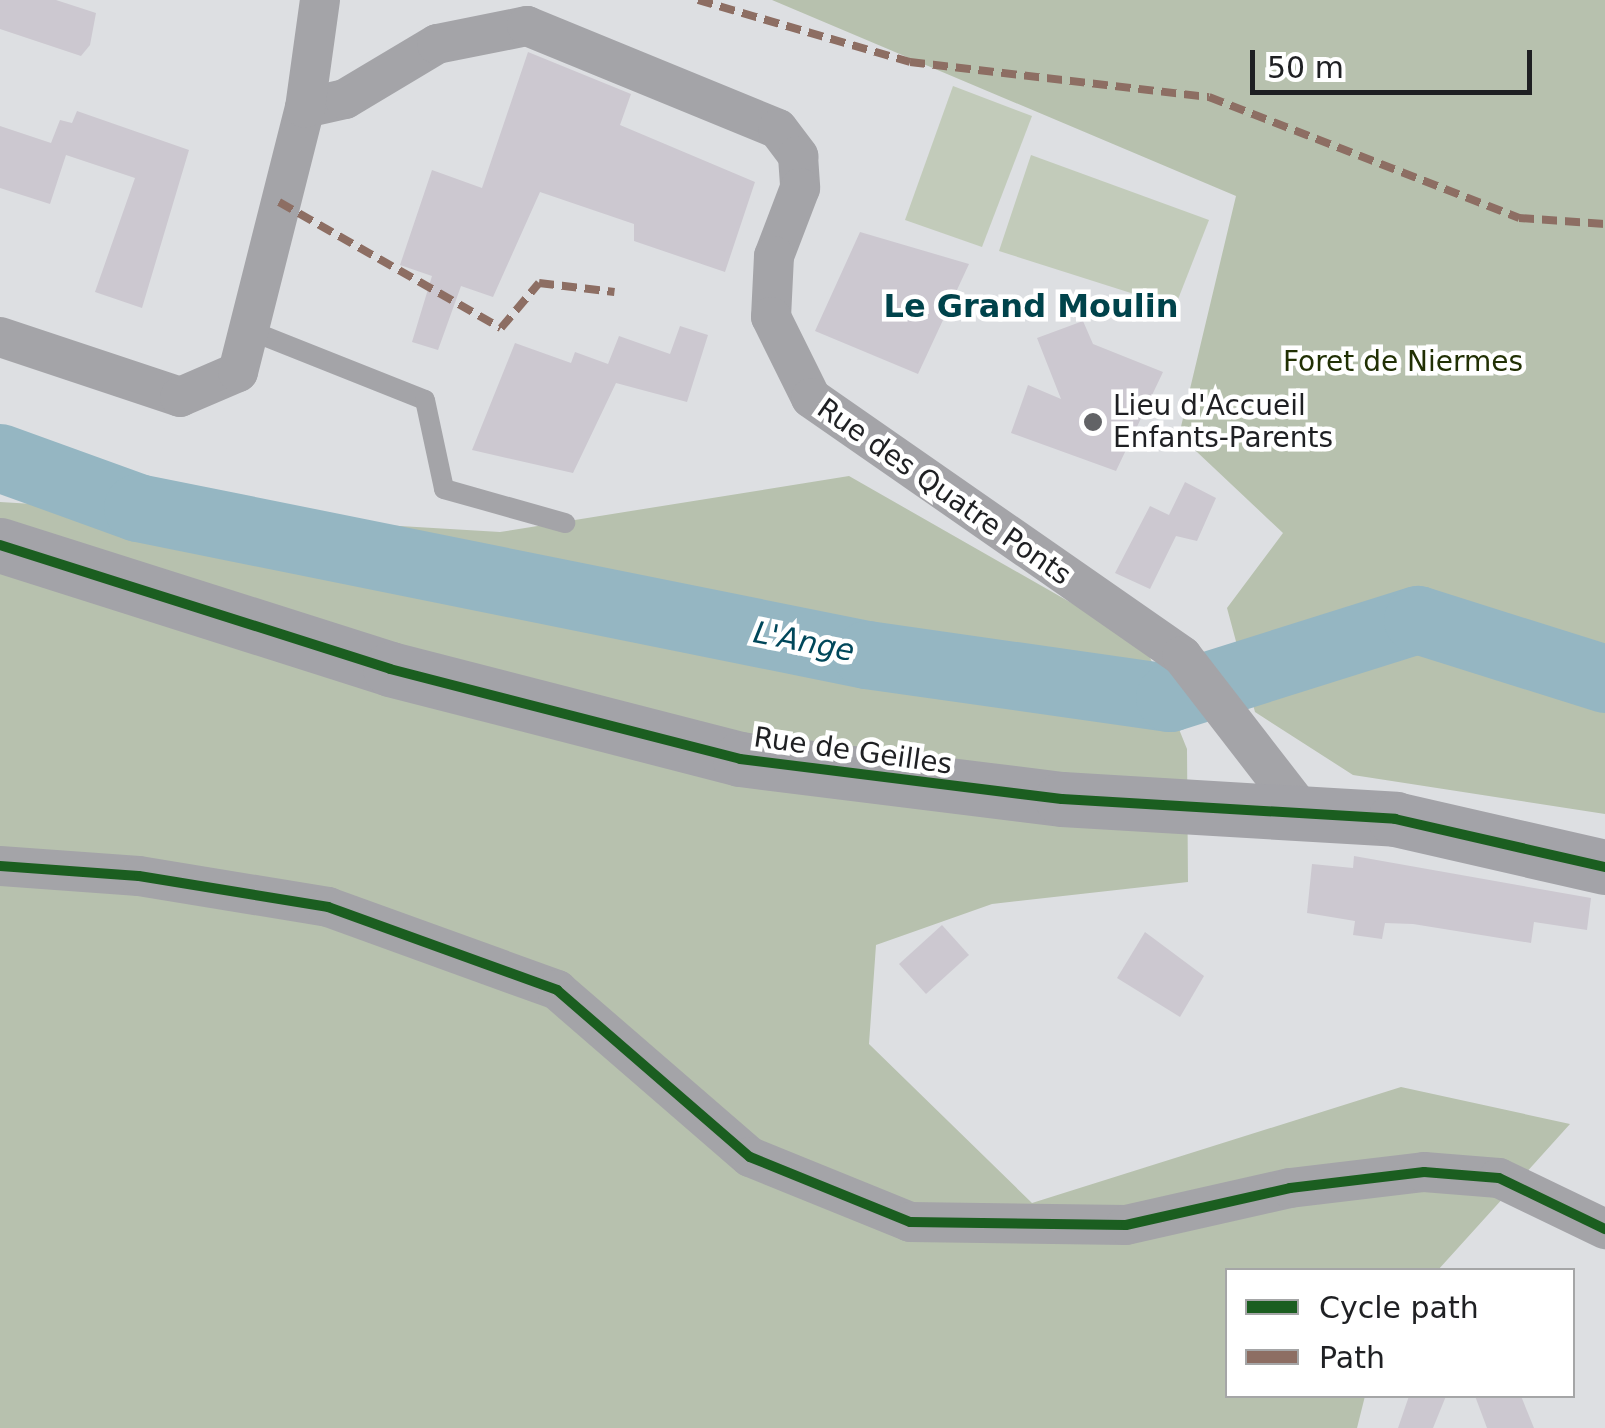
<!DOCTYPE html>
<style>
body{margin:0}
#map{position:relative;width:1605px;height:1428px;overflow:hidden;background:#dddfe2;font-family:"DejaVu Sans",sans-serif}
div>[style]{position:absolute}
.green>*{inset:0;background:#c2cbba}
.forest>*{inset:0;background:#b7c1ae}
.river>*{height:68px;margin:-34px;padding:0 34px;transform-origin:34px;border-radius:34px;background:#95b6c2}
.building>*{inset:0;background:#ccc8d0}
.lane>*{height:20px;margin:-10px;padding:0 10px;transform-origin:10px;border-radius:10px;background:#a4a4a8}
.street>*{height:40px;margin:-20px;padding:0 20px;transform-origin:20px;border-radius:20px;background:#a4a4a8}
.secondary>*{height:55px;margin:-27.5px;padding:0 27.5px;transform-origin:27.5px;border-radius:27.5px;background:#a3a3a8}
.quiet>*{height:8px;margin-top:-4px;transform-origin:0;background:repeating-linear-gradient(90deg,#8d6e63 0 15px,transparent 0 23px)}
.cycleway>*{height:10px;margin:-5px;padding:0 5px;transform-origin:5px;border-radius:5px;background:#1b5e20}
.dots>*{width:28px;height:28px;translate:-50% -50%;box-sizing:border-box;border:5px solid #fff;border-radius:50%}
span{translate:-50% -50%;white-space:nowrap;text-align:center;line-height:1.15;-webkit-text-stroke:9px #fff;paint-order:stroke}
.park-label{font-size:28px;color:#213004}
.poi-label{font-size:28px;color:#1f2023}
.left{translate:0 -50%;text-align:left}
.street-label{font-size:28px;color:#1f2023}
.water-label{font-size:30px;color:#00475a;font-style:italic}
.quarter-label{font-size:32px;color:#00434b;font-weight:700}
.legend{position:absolute;left:1225px;top:1268px;width:350px;height:130px;box-sizing:border-box;background:#fff;border:2px solid #a5a6a7;margin:0;padding:12px 18px;list-style:none;font-size:30px;color:#1f2023}
.legend li{display:flex;align-items:center;gap:20px;height:50px}
.legend b{width:50px;border:2px solid #a5a6a7}
.scale{position:absolute;left:1250px;top:50px;width:282px;height:45px;box-sizing:border-box;border:5px solid #1f2023;border-top:0;padding-left:12px;font-size:30px;line-height:35px;white-space:nowrap;color:#1f2023;-webkit-text-stroke:8px #fff;paint-order:stroke}
</style>
<div id="map">
<div class="green">
<div style="clip-path:polygon(953px 86px,1032px 116px,982px 247px,905px 220px)"></div>
<div style="clip-path:polygon(1031px 155px,1209px 220px,1175px 307px,999px 251px)"></div>
</div>
<div class="forest">
<div style="clip-path:polygon(772px 0,1605px 0,1605px 814px,1353px 775px,1255px 712px,1227px 608px,1283px 533px,1179px 435px,1236px 196px)"></div>
<div style="clip-path:polygon(849px 476px,1145px 645px,1187px 749px,1188px 882px,992px 904px,876px 945px,869px 1044px,1032px 1203px,1401px 1087px,1570px 1124px,1438px 1270px,1228px 1270px,1228px 1396px,1365px 1396px,1357px 1428px,0 1428px,0 502px,500px 532px)"></div>
</div>
<div class="river">
<div style="left:0;top:458px;width:147px;rotate:19.9deg"></div>
<div style="left:138px;top:508px;width:744px;rotate:11.4deg"></div>
<div style="left:867px;top:655px;width:306px;rotate:8.1deg"></div>
<div style="left:1170px;top:698px;width:260px;rotate:-17.5deg"></div>
<div style="left:1418px;top:620px;width:196px;rotate:17.5deg"></div>
</div>
<div class="building">
<div style="clip-path:polygon(0 0,56px 0,96px 13px,90px 45px,81px 56px,0 29px)"></div>
<div style="clip-path:polygon(528px 52px,631px 94px,620px 125px,755px 182px,725px 272px,634px 241px,634px 224px,540px 192px,493px 297px,461px 286px,438px 350px,412px 342px,432px 276px,400px 265px,432px 170px,482px 188px)"></div>
<div style="clip-path:polygon(77px 111px,189px 150px,142px 308px,95px 292px,135px 178px,66px 155px,50px 204px,0 188px,0 126px,51px 143px,60px 120px,72px 123px)"></div>
<div style="clip-path:polygon(860px 232px,969px 264px,918px 374px,815px 331px)"></div>
<div style="clip-path:polygon(1083px 321px,1093px 344px,1163px 372px,1116px 471px,1011px 433px,1028px 385px,1061px 399px,1037px 338px)"></div>
<div style="clip-path:polygon(680px 326px,708px 335px,687px 402px,616px 383px,573px 473px,472px 450px,515px 343px,571px 363px,575px 352px,608px 364px,619px 336px,670px 354px)"></div>
<div style="clip-path:polygon(1185px 482px,1216px 498px,1197px 541px,1176px 536px,1150px 589px,1115px 573px,1150px 506px,1169px 515px)"></div>
<div style="clip-path:polygon(1354px 856px,1591px 898px,1587px 930px,1534px 922px,1531px 943px,1413px 924px,1385px 923px,1382px 939px,1353px 935px,1355px 921px,1307px 913px,1312px 864px,1353px 868px)"></div>
<div style="clip-path:polygon(942px 925px,969px 955px,926px 994px,899px 964px)"></div>
<div style="clip-path:polygon(1145px 932px,1204px 976px,1180px 1017px,1117px 978px)"></div>
<div style="clip-path:polygon(1409px 1396px,1446px 1396px,1433px 1428px,1398px 1428px)"></div>
<div style="clip-path:polygon(1475px 1396px,1521px 1396px,1534px 1428px,1487px 1428px)"></div>
</div>
<div class="lane">
<div style="left:249px;top:330px;width:189px;rotate:21.7deg"></div>
<div style="left:425px;top:400px;width:91px;rotate:77.9deg"></div>
<div style="left:444px;top:489px;width:126px;rotate:15.7deg"></div>
</div>
<div class="street">
<div style="left:305px;top:108px;width:41px;rotate:-12.7deg"></div>
<div style="left:345px;top:99px;width:107px;rotate:-30.9deg"></div>
<div style="left:437px;top:44px;width:92px;rotate:-11.3deg"></div>
<div style="left:527px;top:26px;width:271px;rotate:22.3deg"></div>
<div style="left:778px;top:129px;width:34px;rotate:53deg"></div>
<div style="left:798px;top:156px;width:32px;rotate:86deg"></div>
<div style="left:800px;top:188px;width:73px;rotate:110.9deg"></div>
<div style="left:774px;top:256px;width:61px;rotate:92.8deg"></div>
<div style="left:771px;top:317px;width:90px;rotate:63.7deg"></div>
<div style="left:811px;top:398px;width:452px;rotate:34.8deg"></div>
<div style="left:1182px;top:656px;width:195px;rotate:52.3deg"></div>
<div style="left:0;top:337px;width:190px;rotate:18.4deg"></div>
<div style="left:180px;top:397px;width:63px;rotate:-23.3deg"></div>
<div style="left:238px;top:372px;width:272px;rotate:-75.8deg"></div>
<div style="left:305px;top:108px;width:109px;rotate:-82.1deg"></div>
<div style="left:0;top:866px;width:139px;rotate:4.1deg"></div>
<div style="left:139px;top:876px;width:192px;rotate:9.3deg"></div>
<div style="left:328px;top:907px;width:244px;rotate:19.9deg"></div>
<div style="left:557px;top:990px;width:255px;rotate:40.9deg"></div>
<div style="left:750px;top:1157px;width:173px;rotate:22.1deg"></div>
<div style="left:910px;top:1222px;width:216px;rotate:0.8deg"></div>
<div style="left:1126px;top:1225px;width:168px;rotate:-12.7deg"></div>
<div style="left:1290px;top:1188px;width:135px;rotate:-6.8deg"></div>
<div style="left:1424px;top:1172px;width:75px;rotate:4.6deg"></div>
<div style="left:1499px;top:1178px;width:118px;rotate:25.7deg"></div>
</div>
<div class="secondary">
<div style="left:0;top:545px;width:409px;rotate:17.6deg"></div>
<div style="left:390px;top:669px;width:361px;rotate:14.4deg"></div>
<div style="left:740px;top:759px;width:324px;rotate:7.1deg"></div>
<div style="left:1062px;top:799px;width:334px;rotate:3.4deg"></div>
<div style="left:1395px;top:819px;width:215px;rotate:12.9deg"></div>
</div>
<div class="quiet">
<div style="left:698px;top:0;width:221px;rotate:16.3deg"></div>
<div style="left:910px;top:62px;width:301px;rotate:6.7deg"></div>
<div style="left:1209px;top:97px;width:333px;rotate:21.3deg"></div>
<div style="left:1519px;top:218px;width:86px;rotate:4deg"></div>
<div style="left:279px;top:202px;width:255px;rotate:29.6deg"></div>
<div style="left:501px;top:328px;width:59px;rotate:-49.8deg"></div>
<div style="left:539px;top:283px;width:76px;rotate:6.8deg"></div>
</div>
<div class="cycleway">
<div style="left:0;top:545px;width:409px;rotate:17.6deg"></div>
<div style="left:390px;top:669px;width:361px;rotate:14.4deg"></div>
<div style="left:740px;top:759px;width:324px;rotate:7.1deg"></div>
<div style="left:1062px;top:799px;width:334px;rotate:3.4deg"></div>
<div style="left:1395px;top:819px;width:215px;rotate:12.9deg"></div>
<div style="left:0;top:866px;width:139px;rotate:4.1deg"></div>
<div style="left:139px;top:876px;width:192px;rotate:9.3deg"></div>
<div style="left:328px;top:907px;width:244px;rotate:19.9deg"></div>
<div style="left:557px;top:990px;width:255px;rotate:40.9deg"></div>
<div style="left:750px;top:1157px;width:173px;rotate:22.1deg"></div>
<div style="left:910px;top:1222px;width:216px;rotate:0.8deg"></div>
<div style="left:1126px;top:1225px;width:168px;rotate:-12.7deg"></div>
<div style="left:1290px;top:1188px;width:135px;rotate:-6.8deg"></div>
<div style="left:1424px;top:1172px;width:75px;rotate:4.6deg"></div>
<div style="left:1499px;top:1178px;width:118px;rotate:25.7deg"></div>
</div>
<div class="dots">
<div style="left:1093px;top:422px;background:#626366"></div>
</div>
<div class="park-label">
<span style="left:1403px;top:362px">Foret de Niermes</span>
</div>
<div class="poi-label">
<span class="left" style="left:1113px;top:422px">Lieu d'Accueil<br>Enfants-Parents</span>
</div>
<div class="street-label">
<span style="left:944px;top:492px;rotate:35deg">Rue des Quatre Ponts</span>
<span style="left:853px;top:751px;rotate:8deg">Rue de Geilles</span>
</div>
<div class="water-label">
<span style="left:804px;top:642px;rotate:11deg">L'Ange</span>
</div>
<div class="quarter-label">
<span style="left:1031px;top:306px">Le Grand Moulin</span>
</div>
<ul class="legend">
<li><b style="height:12px;background:#1b5e20"></b>Cycle path</li>
<li><b style="height:12px;background:#8d6e63"></b>Path</li>
</ul>
<div class="scale">50 m</div>
</div>
